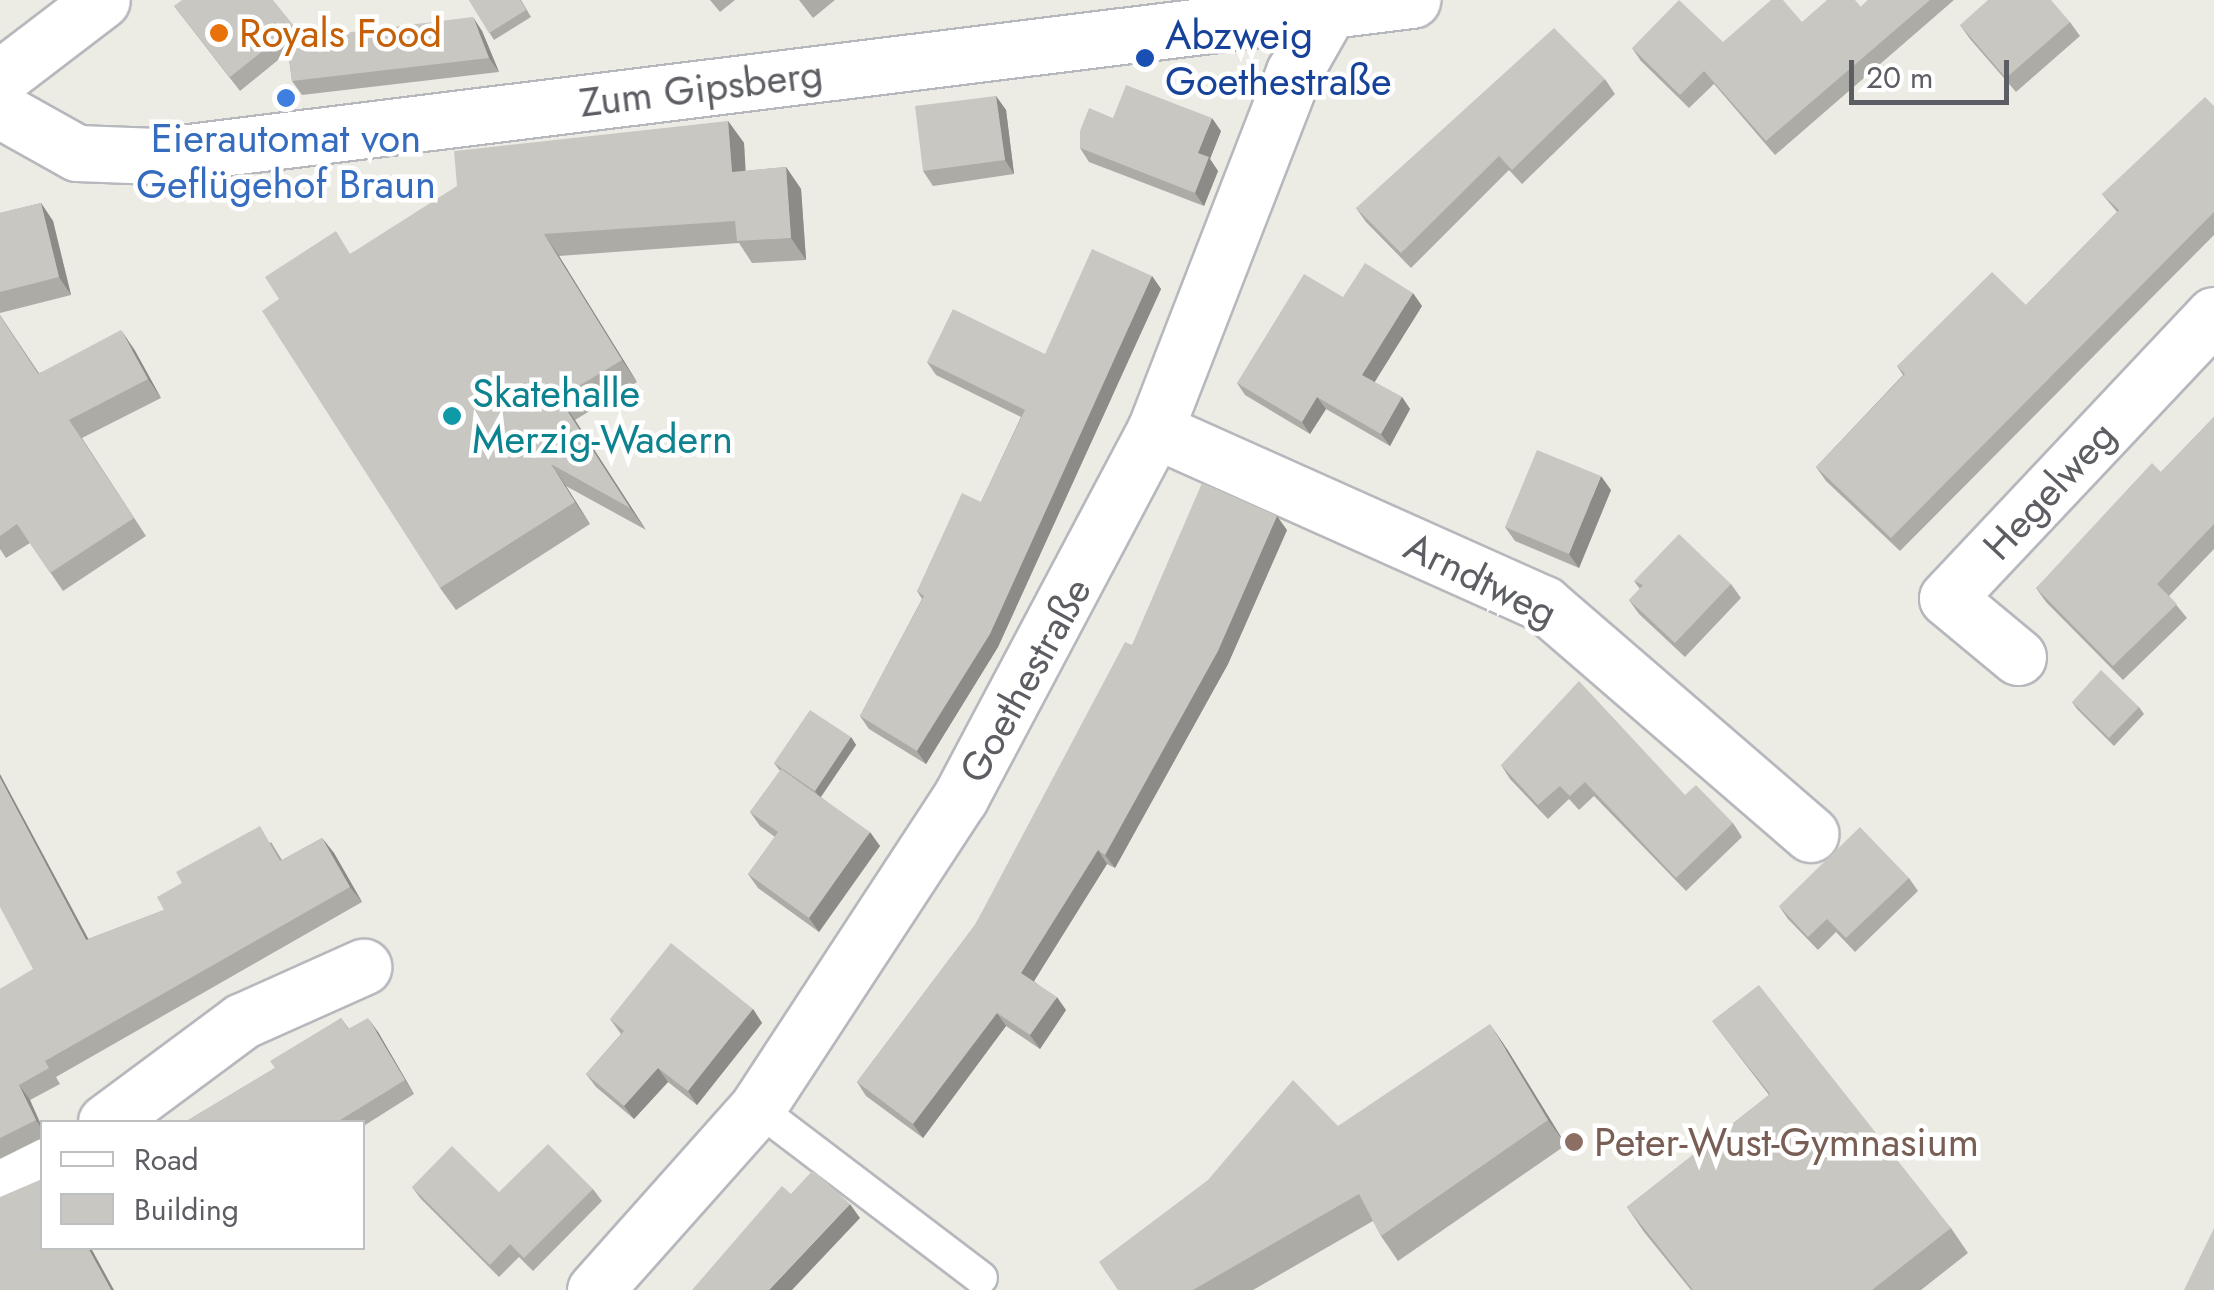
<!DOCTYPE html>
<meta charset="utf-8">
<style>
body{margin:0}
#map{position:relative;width:2214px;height:1290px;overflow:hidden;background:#edece4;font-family:Jost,sans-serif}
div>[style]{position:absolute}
.roads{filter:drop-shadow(2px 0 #b7b8bd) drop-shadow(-2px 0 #b7b8bd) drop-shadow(0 2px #b7b8bd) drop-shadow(0 -2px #b7b8bd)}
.service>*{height:32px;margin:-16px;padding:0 16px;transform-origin:16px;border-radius:16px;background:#fff}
.minor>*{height:55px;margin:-27.5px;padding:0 27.5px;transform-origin:27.5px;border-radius:27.5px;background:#fff}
.secondary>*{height:55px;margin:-27.5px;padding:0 27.5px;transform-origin:27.5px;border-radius:27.5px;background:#fff}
.wall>*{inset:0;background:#acaba6}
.shaded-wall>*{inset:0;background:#8c8b87}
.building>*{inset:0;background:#c8c7c1}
.dots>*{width:28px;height:28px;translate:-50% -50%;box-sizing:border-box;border:5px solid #fff;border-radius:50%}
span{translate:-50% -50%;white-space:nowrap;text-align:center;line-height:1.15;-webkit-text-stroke:9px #fff;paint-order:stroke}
.food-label{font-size:40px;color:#c56008}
.left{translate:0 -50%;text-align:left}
.transit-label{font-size:40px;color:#164399}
.street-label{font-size:40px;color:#5c5e63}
.shop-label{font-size:40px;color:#366cbe}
.culture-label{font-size:40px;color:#0d838f}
.education-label{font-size:40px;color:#785e54}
.legend{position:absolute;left:40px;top:1120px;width:325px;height:130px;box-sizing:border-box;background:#fff;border:2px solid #bebfc1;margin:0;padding:12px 18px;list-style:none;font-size:30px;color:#5c5e63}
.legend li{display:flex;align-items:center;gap:20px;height:50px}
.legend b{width:50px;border:2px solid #bebfc1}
.scale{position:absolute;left:1849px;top:60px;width:160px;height:45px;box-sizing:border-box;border:5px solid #5c5e63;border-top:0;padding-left:12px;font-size:30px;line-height:35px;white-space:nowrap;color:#5c5e63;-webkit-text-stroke:8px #fff;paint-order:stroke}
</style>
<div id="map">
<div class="roads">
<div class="service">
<div style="left:757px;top:1108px;width:281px;rotate:37.2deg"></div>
</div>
<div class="minor">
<div style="left:0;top:110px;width:88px;rotate:29.2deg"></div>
<div style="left:77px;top:153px;width:80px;rotate:2.1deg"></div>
<div style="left:157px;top:156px;width:1265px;rotate:-7.09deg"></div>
<div style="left:1155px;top:430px;width:426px;rotate:24.1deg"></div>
<div style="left:1544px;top:604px;width:352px;rotate:40.8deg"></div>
<div style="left:2018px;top:657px;width:92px;rotate:-140.3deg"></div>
<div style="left:1947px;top:598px;width:389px;rotate:-46.7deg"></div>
<div style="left:106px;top:1122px;width:169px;rotate:-36.6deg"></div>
<div style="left:242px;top:1021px;width:133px;rotate:-24.1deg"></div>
<div style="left:0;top:1188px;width:47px;rotate:-27.6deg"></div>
<div style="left:595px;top:1290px;width:244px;rotate:-48.3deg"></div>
<div style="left:757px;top:1108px;width:371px;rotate:-56.8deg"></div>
<div style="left:960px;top:798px;width:416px;rotate:-62.1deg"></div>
<div style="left:1155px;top:430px;width:384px;rotate:-68.8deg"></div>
<div style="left:1294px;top:72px;width:83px;rotate:-60.3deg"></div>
</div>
<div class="secondary">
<div style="left:0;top:78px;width:128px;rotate:-37.4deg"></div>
</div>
</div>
<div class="wall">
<div style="clip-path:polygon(469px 0,521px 0,531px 17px,494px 40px)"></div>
<div style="clip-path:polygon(710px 0,735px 0,720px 12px)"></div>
<div style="clip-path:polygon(799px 0,835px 0,813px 18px)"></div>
<div style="clip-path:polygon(1868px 0,1954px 0,1775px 155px,1714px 84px,1689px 108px,1641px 61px,1632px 48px,1723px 42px,1861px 7px)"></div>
<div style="clip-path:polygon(174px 6px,294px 26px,303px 38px,482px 31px,499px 72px,302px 95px,292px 81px,288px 52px,240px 91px)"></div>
<div style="clip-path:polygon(2070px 22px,2080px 36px,2016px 92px,1970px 39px,1960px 25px)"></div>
<div style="clip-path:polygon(1605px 79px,1615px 94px,1522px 184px,1509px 170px,1411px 268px,1366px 222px,1356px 208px)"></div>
<div style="clip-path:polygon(996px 96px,1006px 110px,1014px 174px,933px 186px,923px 171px)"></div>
<div style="clip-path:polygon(2214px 106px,2214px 235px,1900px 551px,1826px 481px,1816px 467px,1903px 375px,1897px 366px,2026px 305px,2117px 212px,2102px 194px)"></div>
<div style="clip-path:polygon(1113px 118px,1221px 131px,1210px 159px,1218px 171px,1204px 206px,1089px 162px,1080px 148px)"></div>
<div style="clip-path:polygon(728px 121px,744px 143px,745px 171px,786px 167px,801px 189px,806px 260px,752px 263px,739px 243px,559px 256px,637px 382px,575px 420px,646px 530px,566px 486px,590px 524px,456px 610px,440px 588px,351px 253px)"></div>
<div style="clip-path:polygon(41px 203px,53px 221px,71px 295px,0 313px,0 213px)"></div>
<div style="clip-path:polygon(1152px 276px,1161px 289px,998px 647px,926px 764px,869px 729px,860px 716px,922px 599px,917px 591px,981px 502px,1021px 417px,936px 375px,927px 362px,1045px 354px)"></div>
<div style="clip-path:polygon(1343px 297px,1422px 306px,1374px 382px,1402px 397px,1410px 409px,1390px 446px,1326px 409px,1310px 434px,1245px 395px,1237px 383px)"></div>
<div style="clip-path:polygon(0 315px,39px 373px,134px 349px,161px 398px,82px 438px,146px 536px,63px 591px,30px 543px,6px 558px,0 549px)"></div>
<div style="clip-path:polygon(2214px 417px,2214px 549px,2169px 596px,2187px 618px,2123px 680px,2046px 602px,2036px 588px,2161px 472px)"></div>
<div style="clip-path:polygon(1611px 490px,1579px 568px,1515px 541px,1505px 527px)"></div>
<div style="clip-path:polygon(1287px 530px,1228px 664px,1115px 868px,1107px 864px,1034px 981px,1066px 1010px,1040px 1049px,1006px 1026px,923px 1138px,866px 1096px,857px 1082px,975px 925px,1132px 645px)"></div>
<div style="clip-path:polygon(1634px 581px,1731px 584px,1741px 598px,1685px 657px,1639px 614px,1629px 600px,1640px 589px)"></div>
<div style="clip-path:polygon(2072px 702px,2139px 707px,2144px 714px,2114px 746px,2077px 709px)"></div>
<div style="clip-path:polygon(851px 737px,856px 745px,821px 797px,880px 846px,819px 932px,758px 888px,748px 874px,775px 837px,760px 826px,750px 812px,780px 771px,774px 763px)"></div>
<div style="clip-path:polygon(1501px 765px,1685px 795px,1733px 823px,1742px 837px,1686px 891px,1594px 796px,1579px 810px,1569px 799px,1548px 819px,1510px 779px)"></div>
<div style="clip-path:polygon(322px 838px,334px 853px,362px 902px,56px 1077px,60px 1084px,30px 1100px,42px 1126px,42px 1138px,0 1159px,0 989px,88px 939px,164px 910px,271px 842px,282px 860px)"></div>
<div style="clip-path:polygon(1909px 878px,1918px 891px,1855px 952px,1836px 932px,1818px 950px,1788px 919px,1779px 906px)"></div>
<div style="clip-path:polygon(753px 1009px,762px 1023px,697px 1105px,668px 1082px,634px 1119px,596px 1087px,586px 1074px,621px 1034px,610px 1019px)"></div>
<div style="clip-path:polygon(341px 1018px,349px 1029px,378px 1032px,414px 1094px,362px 1127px,362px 1122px,185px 1122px,275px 1068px)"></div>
<div style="clip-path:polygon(1712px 1021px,1951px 1228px,1968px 1253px,1921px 1290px,1691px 1290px,1644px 1232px,1627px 1207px,1769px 1095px)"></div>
<div style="clip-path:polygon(1507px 1049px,1566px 1145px,1398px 1261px,1381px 1236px,1373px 1221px,1253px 1290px,1118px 1290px,1338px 1126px)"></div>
<div style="clip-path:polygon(412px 1187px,499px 1192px,593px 1189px,602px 1201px,533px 1271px,519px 1257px,499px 1277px,421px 1199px)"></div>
</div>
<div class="shaded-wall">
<div style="clip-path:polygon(473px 17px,482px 31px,499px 72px,489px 58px)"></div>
<div style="clip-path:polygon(996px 96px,1006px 110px,1014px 174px,1005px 160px)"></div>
<div style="clip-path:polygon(1212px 118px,1221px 131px,1210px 159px,1218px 171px,1204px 206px,1195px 193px,1198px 153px)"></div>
<div style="clip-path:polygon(728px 121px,744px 143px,747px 194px,732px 172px)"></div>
<div style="clip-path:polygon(786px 167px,801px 189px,806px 260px,791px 238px)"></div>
<div style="clip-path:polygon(41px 203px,53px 221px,71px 295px,59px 277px)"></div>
<div style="clip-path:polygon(544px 234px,559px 256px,637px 382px,622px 360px)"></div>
<div style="clip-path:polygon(1152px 276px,1161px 289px,998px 647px,926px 764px,917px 751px)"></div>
<div style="clip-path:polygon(1413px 293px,1422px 306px,1371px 388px,1362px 375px)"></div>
<div style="clip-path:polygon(121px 330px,134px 349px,161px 398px,148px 379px)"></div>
<div style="clip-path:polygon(1317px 397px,1326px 409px,1310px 434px,1302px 422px)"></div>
<div style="clip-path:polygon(1402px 397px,1410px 409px,1390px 446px,1381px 434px)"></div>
<div style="clip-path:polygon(559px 398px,575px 420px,646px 530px,630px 508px)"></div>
<div style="clip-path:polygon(551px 464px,566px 486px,590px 524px,575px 502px)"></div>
<div style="clip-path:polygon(1601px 476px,1611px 490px,1579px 568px,1569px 554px)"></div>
<div style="clip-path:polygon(1277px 516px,1287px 530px,1228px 664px,1115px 868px,1105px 855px)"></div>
<div style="clip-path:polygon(851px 737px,856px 745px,820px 798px,815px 791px)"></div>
<div style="clip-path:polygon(0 774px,97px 955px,86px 940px,0 778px)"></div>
<div style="clip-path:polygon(870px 832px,880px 846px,819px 932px,809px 918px)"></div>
<div style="clip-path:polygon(322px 838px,334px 853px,362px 902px,350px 887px)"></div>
<div style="clip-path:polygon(1098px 850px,1107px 864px,1031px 986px,1021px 973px)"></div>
<div style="clip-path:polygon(1057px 997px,1066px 1010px,1040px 1049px,1030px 1035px)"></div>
<div style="clip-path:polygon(753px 1009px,762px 1023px,697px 1105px,688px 1091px)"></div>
<div style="clip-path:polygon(997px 1013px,1006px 1026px,923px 1138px,913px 1124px)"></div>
<div style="clip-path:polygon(368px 1018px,378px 1032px,414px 1094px,405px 1080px)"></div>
<div style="clip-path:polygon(1490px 1024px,1507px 1049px,1566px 1145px,1548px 1120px)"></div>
<div style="clip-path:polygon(658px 1068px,668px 1082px,634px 1119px,624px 1106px)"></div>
<div style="clip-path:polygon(19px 1085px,30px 1100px,42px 1129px,36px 1120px)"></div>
<div style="clip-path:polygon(850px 1204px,860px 1218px,792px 1290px,769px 1290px)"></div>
<div style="clip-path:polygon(88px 1248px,91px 1248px,114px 1290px,111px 1290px)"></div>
</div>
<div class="building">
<div style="clip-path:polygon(182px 0,273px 0,294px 26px,230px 77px,174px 6px)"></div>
<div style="clip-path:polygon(469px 0,520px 0,526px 10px,489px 33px)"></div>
<div style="clip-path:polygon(1679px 0,1723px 42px,1771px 0,1783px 0,1802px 22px,1827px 0,1855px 0,1861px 7px,1868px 0,1930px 0,1766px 141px,1704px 71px,1680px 95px,1632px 48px)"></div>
<div style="clip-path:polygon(1988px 0,2051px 0,2070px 22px,2006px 78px,1960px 25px)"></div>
<div style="clip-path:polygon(473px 17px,489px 58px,292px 81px,287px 40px)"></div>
<div style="clip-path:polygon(1554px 28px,1605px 79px,1512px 170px,1499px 156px,1401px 253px,1356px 208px)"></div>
<div style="clip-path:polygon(1126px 85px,1212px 118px,1198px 153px,1209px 157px,1195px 193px,1080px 148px,1080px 131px,1089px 108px,1113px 118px)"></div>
<div style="clip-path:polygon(996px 96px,1005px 160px,923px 171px,915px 106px)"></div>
<div style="clip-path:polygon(2205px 97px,2214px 106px,2214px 212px,1891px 538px,1816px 467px,1905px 374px,1897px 366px,1992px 272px,2026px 305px,2119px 210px,2102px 194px)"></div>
<div style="clip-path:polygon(728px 121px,732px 172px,786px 167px,791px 238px,737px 241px,735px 221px,544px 234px,622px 360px,559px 398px,630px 508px,551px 464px,575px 502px,440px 588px,262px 311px,279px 299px,265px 277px,336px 231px,350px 254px,457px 186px,454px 151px)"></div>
<div style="clip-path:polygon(41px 203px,59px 277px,0 292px,0 213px)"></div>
<div style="clip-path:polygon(1092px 249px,1152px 276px,990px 634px,917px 751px,860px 716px,924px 596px,917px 591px,962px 493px,981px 502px,1025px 410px,927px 362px,953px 309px,1045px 354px)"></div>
<div style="clip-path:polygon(1365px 263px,1413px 293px,1362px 375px,1402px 397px,1381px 434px,1317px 397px,1302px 422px,1237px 383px,1304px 274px,1343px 297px)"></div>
<div style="clip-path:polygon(0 316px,38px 374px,121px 330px,148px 379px,69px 420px,134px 518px,50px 573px,17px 524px,0 536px)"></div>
<div style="clip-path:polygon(2214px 417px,2214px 524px,2157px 584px,2177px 604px,2113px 666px,2036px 588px,2152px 463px,2161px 472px)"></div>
<div style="clip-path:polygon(1537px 450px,1601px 476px,1569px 554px,1505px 527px)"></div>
<div style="clip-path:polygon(1202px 483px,1277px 516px,1218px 651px,1105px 855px,1098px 850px,1021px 973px,1057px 997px,1030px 1035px,997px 1013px,913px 1124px,857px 1082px,975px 925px,1125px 642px,1132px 645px)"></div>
<div style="clip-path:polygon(1679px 534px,1731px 584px,1675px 643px,1629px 600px,1643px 585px,1634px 581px)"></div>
<div style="clip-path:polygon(2101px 670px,2139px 707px,2109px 738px,2072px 702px)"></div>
<div style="clip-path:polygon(1579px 681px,1685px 795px,1696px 785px,1733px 823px,1676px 878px,1585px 782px,1570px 796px,1560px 786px,1538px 805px,1501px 765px)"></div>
<div style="clip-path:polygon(810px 710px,851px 737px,815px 791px,774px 763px)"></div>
<div style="clip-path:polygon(781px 769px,870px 832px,809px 918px,748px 874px,778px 832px,750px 812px)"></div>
<div style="clip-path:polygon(0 778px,86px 940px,164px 910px,157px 897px,182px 883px,176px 872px,260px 826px,280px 861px,322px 838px,350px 887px,45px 1061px,49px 1068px,19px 1085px,36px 1120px,0 1138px,0 989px,33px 969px,0 907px)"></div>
<div style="clip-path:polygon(1860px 827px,1909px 878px,1846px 938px,1827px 919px,1808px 937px,1779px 906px)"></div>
<div style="clip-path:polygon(671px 943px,753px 1009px,688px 1091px,658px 1068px,624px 1106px,586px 1074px,624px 1031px,610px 1019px)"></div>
<div style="clip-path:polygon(1759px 985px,1951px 1228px,1872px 1290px,1693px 1290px,1627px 1207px,1770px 1094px,1712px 1021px)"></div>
<div style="clip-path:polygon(341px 1018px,348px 1029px,368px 1018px,405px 1080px,337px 1122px,185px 1122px,275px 1068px,270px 1061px)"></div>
<div style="clip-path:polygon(1490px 1024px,1548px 1120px,1381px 1236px,1359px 1194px,1193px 1290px,1118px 1290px,1099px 1262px,1208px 1180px,1293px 1080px,1338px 1126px)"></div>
<div style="clip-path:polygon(548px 1144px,593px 1189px,524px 1258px,510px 1244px,490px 1265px,412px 1187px,452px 1146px,499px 1192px)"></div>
<div style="clip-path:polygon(813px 1170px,850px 1204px,769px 1290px,692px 1290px,782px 1186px,791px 1194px)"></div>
<div style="clip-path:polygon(42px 1179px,42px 1248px,88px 1248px,111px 1290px,0 1290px,0 1197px)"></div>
<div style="clip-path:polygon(2214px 1228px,2214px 1290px,2184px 1290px)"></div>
</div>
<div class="dots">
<div style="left:219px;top:33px;background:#e8710a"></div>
<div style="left:1145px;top:58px;background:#1a4fb4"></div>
<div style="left:286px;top:98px;background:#3f7fe0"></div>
<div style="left:452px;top:416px;background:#0f9aa8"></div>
<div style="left:1574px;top:1142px;background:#8d6e63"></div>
</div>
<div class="food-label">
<span class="left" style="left:239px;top:33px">Royals Food</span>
</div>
<div class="transit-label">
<span class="left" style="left:1165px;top:58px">Abzweig<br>Goethestraße</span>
</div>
<div class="street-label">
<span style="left:701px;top:88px;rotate:-7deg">Zum Gipsberg</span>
<span style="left:2049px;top:490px;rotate:-47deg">Hegelweg</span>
<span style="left:1481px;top:579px;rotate:26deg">Arndtweg</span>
<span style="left:1025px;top:680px;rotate:-61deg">Goethestraße</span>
</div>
<div class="shop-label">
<span style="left:286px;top:161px">Eierautomat von<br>Geflügehof Braun</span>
</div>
<div class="culture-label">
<span class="left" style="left:472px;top:416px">Skatehalle<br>Merzig-Wadern</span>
</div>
<div class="education-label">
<span class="left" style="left:1594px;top:1142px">Peter-Wust-Gymnasium</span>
</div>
<ul class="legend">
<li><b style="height:12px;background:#fff"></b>Road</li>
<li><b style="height:28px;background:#c8c7c1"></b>Building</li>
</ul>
<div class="scale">20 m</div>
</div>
